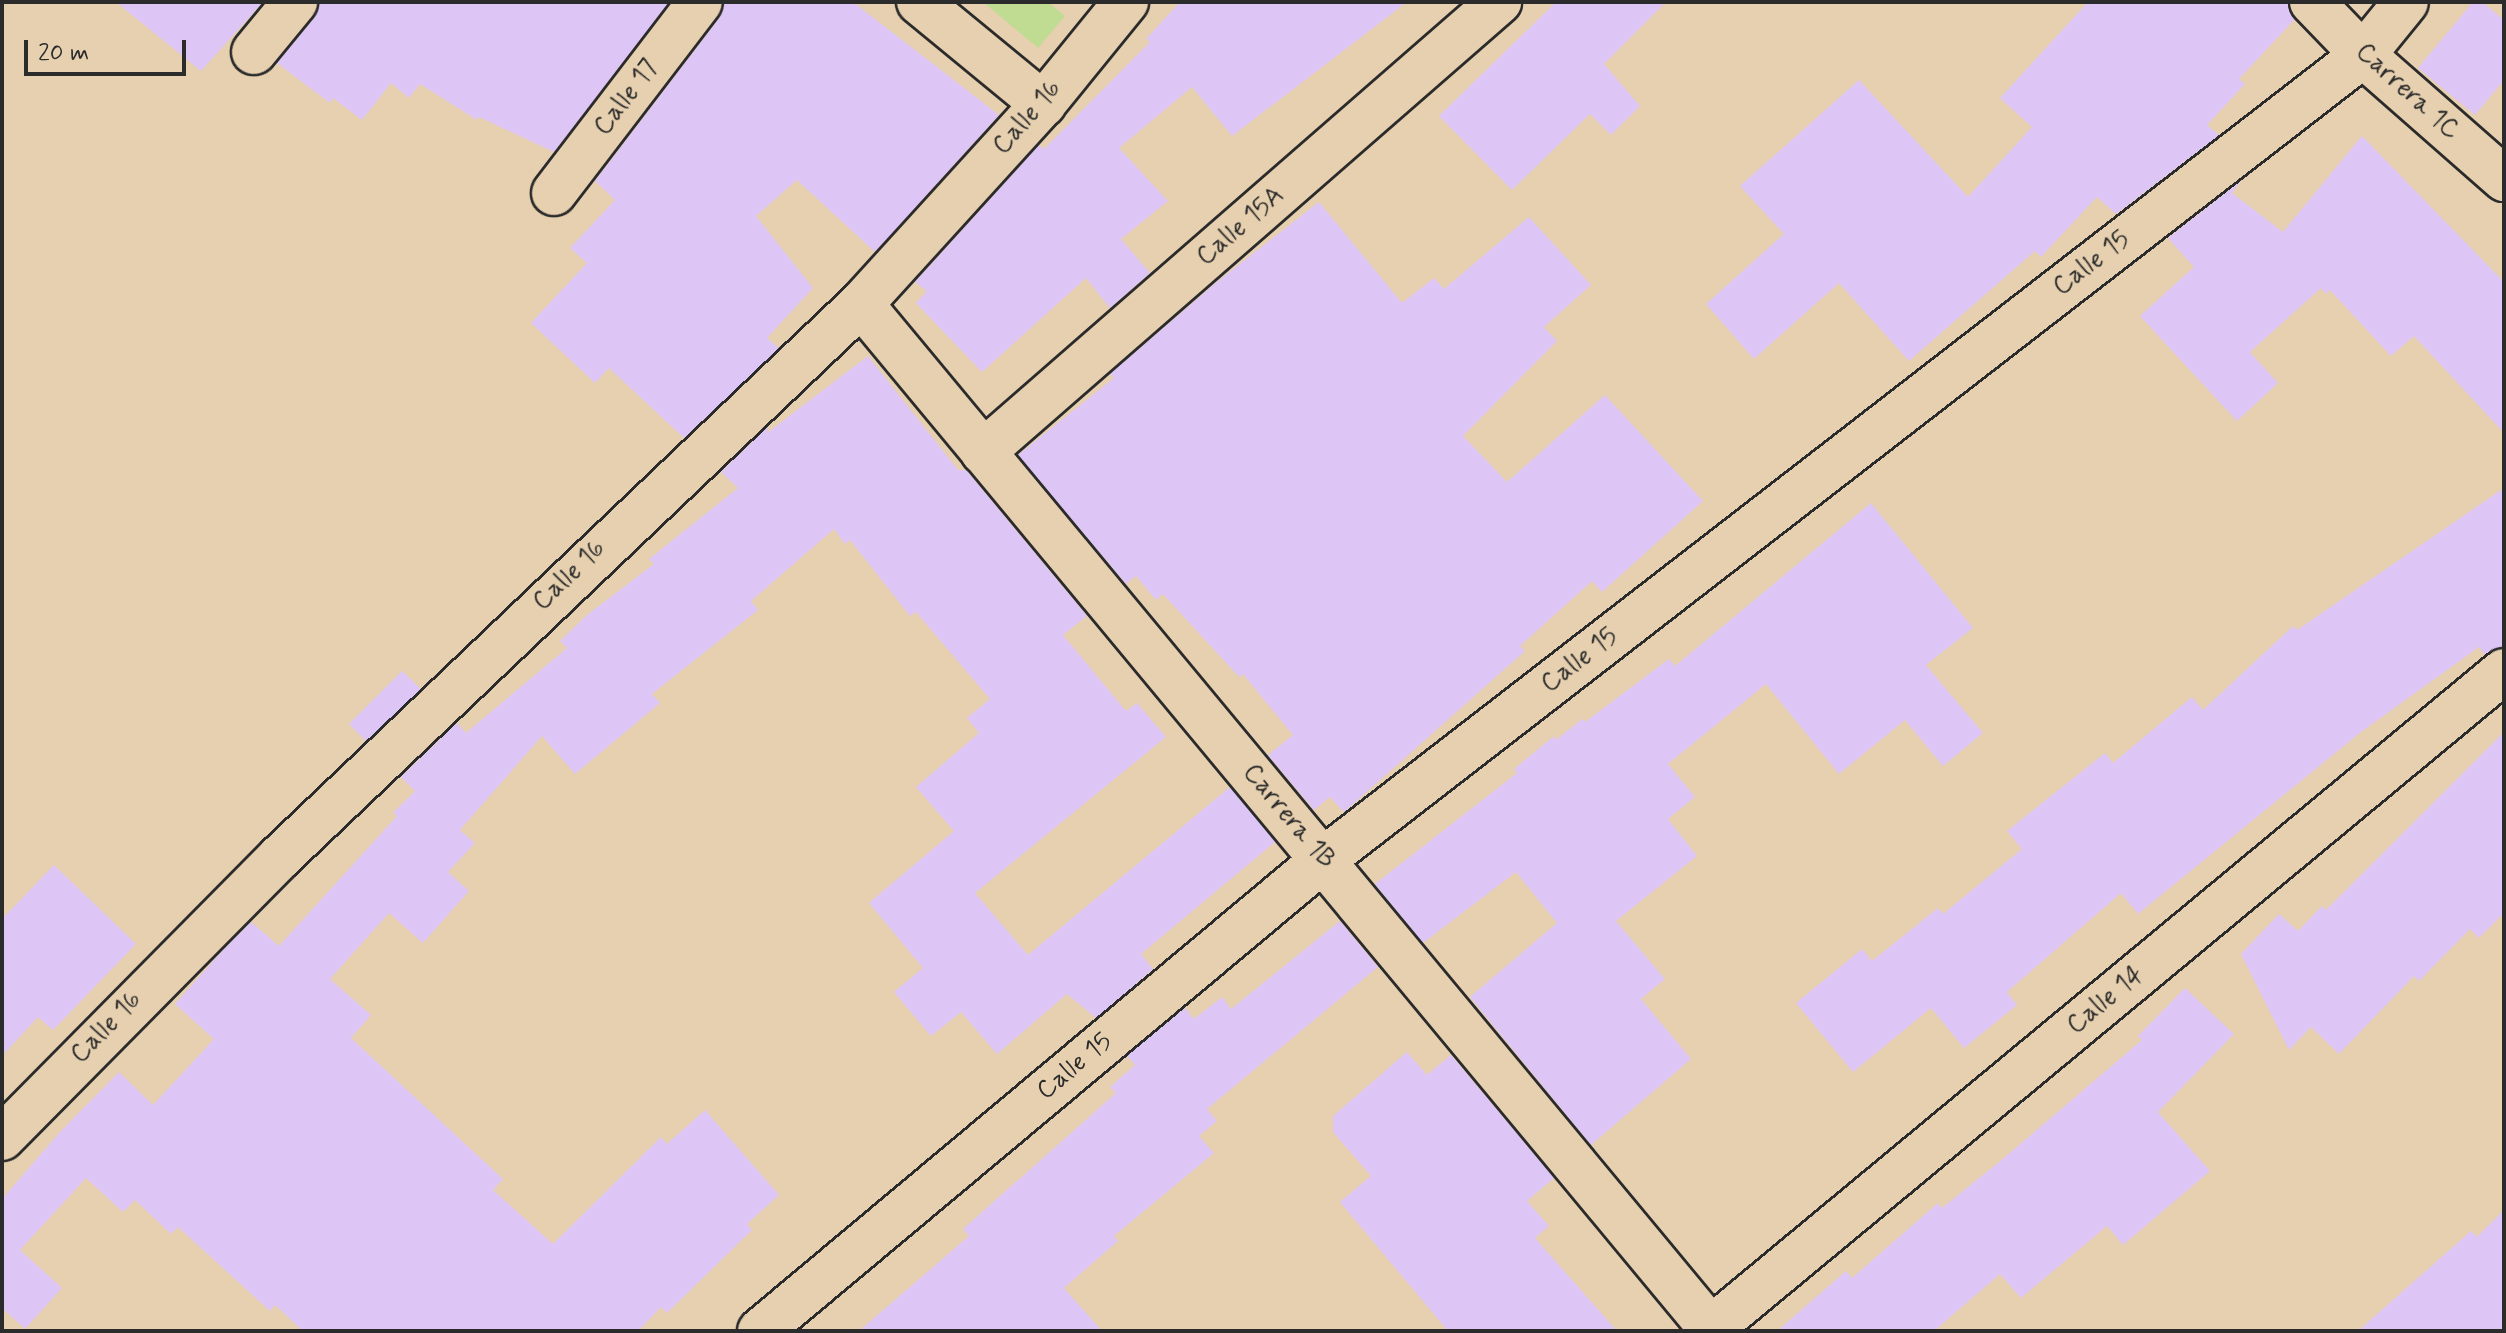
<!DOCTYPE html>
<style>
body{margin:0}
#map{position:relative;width:2506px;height:1333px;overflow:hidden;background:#e6d0af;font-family:Mynerve,sans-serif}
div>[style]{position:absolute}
.green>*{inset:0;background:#c0db92}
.building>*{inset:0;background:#ddc6f6}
.roads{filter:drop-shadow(2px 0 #2b2b2b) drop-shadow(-2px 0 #2b2b2b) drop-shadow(0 2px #2b2b2b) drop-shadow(0 -2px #2b2b2b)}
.minor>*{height:44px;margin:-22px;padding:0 22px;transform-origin:22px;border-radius:22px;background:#e6d0af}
span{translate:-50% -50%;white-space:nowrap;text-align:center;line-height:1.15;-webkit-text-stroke:7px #e6d0af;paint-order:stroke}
.street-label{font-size:26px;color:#2b2b2b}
.frame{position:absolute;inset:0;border:4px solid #2b2b2b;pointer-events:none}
.scale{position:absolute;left:24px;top:40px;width:162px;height:36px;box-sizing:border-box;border:4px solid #2b2b2b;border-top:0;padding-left:10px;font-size:24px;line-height:28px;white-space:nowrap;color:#2b2b2b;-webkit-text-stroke:6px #e6d0af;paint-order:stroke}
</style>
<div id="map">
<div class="green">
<div style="clip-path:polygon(983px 2px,1048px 2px,1065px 16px,1038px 48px)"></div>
</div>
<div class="building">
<div style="clip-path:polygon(116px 2px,263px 2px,201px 71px)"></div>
<div style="clip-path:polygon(319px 2px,669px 2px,554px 152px,479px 117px,477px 120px,420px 84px,409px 98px,391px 83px,362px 120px,333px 98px,330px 103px,277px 63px,314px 18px)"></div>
<div style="clip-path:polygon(724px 2px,853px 2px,999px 115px,875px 252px,797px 180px,756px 216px,813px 288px,767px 338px,779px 348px,684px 438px,609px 368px,595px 383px,531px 323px,587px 263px,570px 248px,615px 200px,595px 181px,720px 17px)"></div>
<div style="clip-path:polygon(1180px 2px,1407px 2px,1232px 136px,1192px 87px,1119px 148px,1168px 201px,1121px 239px,1150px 273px,1110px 308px,1086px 278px,982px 372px,916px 303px,927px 291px,915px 282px,1039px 145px,1044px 149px,1150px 42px,1146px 39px)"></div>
<div style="clip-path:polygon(1556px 2px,1666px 2px,1604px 64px,1640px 106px,1611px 135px,1590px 114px,1512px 190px,1439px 116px)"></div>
<div style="clip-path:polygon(2088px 2px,2288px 2px,2294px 20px,2239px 79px,2245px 84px,2207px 125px,2219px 135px,2116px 214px,2097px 197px,2041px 257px,2035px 251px,1909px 361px,1839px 283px,1754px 359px,1706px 304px,1784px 234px,1740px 186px,1859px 80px,1968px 197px,2032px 127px,2000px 98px)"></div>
<div style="clip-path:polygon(2473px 2px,2482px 2px,2504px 20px,2504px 80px,2475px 115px,2418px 68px)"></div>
<div style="clip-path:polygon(2362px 136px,2504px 282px,2504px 433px,2414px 336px,2391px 356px,2330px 290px,2326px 294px,2321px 288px,2250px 352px,2278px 383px,2237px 421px,2140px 316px,2194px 267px,2168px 238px,2241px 181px,2232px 193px,2283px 232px)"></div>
<div style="clip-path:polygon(1319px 202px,1402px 303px,1434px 278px,1444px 289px,1529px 217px,1591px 285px,1544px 327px,1557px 341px,1463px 436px,1507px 482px,1605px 395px,1703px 501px,1602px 592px,1592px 581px,1520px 646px,1525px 651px,1344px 812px,1330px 797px,1314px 810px,1268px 755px,1293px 735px,1243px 674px,1239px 677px,1163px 594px,1156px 600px,1136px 576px,1126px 584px,1018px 455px,1114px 378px,1110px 374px,1218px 281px)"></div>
<div style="clip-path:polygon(868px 356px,958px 470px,966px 470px,1087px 616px,1063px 635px,1126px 711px,1137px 703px,1166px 737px,975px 893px,1028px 955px,1230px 787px,1275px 842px,1141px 954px,1153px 969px,1096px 1018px,1067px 994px,997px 1054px,961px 1012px,931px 1036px,894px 992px,923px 968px,869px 903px,954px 831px,916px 787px,979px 733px,967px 718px,990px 699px,916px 612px,910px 616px,850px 540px,845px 544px,834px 529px,751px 601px,758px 610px,652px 694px,660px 703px,575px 774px,542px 736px,460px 830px,475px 843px,448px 872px,469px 891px,423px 943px,389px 913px,330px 979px,371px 1015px,351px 1038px,503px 1179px,493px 1190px,553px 1244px,661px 1137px,667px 1144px,705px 1110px,779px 1195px,747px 1224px,752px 1230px,667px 1313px,661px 1307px,638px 1331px,303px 1331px,275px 1305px,270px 1311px,178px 1227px,171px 1234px,135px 1200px,123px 1212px,86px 1178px,20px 1250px,62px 1288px,25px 1329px,2px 1308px,2px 1199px,60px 1132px,119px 1072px,153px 1105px,214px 1039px,175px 1004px,224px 949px,251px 922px,279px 946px,397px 816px,393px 813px,415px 791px,401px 777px,457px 723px,466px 733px,567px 648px,560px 641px,587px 615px,654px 564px,649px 559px,738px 488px,721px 472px,769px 426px,767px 433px)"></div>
<div style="clip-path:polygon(2504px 488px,2504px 647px,2485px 655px,2479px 647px,2361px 732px,2138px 914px,2121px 893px,2007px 992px,2017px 1005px,1964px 1048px,1931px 1008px,1853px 1072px,1796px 1003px,1862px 949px,1872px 961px,1938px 908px,1943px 914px,2022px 849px,2007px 831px,2105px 753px,2113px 763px,2192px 697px,2203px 710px,2293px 626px,2297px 630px)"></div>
<div style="clip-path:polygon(1871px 503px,1973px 628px,1926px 665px,1983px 733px,1943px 766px,1905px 720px,1839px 774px,1766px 684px,1668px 764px,1695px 797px,1668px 819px,1697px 856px,1616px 921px,1665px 979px,1641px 999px,1691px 1059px,1591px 1145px,1470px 997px,1557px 923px,1516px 872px,1423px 943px,1375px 884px,1517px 773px,1514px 769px,1554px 736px,1556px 740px,1582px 719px,1585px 722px,1669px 659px,1675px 666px)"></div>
<div style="clip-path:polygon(402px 671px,421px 689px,366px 741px,349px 724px)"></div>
<div style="clip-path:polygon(2504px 732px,2504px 913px,2479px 938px,2470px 929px,2419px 981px,2414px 976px,2339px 1054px,2311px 1027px,2289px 1050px,2241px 954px,2279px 914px,2298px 931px,2322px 906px,2326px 910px)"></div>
<div style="clip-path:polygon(54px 865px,136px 944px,53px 1030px,38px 1017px,2px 1056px,2px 919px)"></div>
<div style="clip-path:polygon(1340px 921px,1378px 967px,1207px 1109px,1217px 1121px,1199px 1136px,1214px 1153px,1114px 1236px,1118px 1241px,1064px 1288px,1102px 1331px,859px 1331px,969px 1236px,963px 1229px,1116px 1093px,1110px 1087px,1135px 1065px,1127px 1056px,1185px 1008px,1194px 1019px,1222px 997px,1231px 1009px)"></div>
<div style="clip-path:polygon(2185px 988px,2234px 1034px,2158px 1112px,2210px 1171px,2123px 1245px,2107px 1226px,2021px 1298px,2000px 1274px,1934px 1331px,1777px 1331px,1846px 1271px,1852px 1278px,1938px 1203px,1942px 1208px,2004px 1158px,2142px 1040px,2138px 1036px)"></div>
<div style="clip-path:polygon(1407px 1052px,1427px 1075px,1451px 1055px,1554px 1178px,1527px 1201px,1549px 1226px,1535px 1238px,1617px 1331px,1448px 1331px,1340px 1202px,1371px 1176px,1333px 1132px,1333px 1116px)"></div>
<div style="clip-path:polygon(2504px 1210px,2504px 1331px,2358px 1331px,2471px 1231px,2477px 1237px)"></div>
</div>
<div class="roads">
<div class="minor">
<div style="left:919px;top:2px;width:161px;rotate:39.4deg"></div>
<div style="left:2312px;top:2px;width:74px;rotate:46.1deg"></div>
<div style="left:2363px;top:55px;width:188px;rotate:41.3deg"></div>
<div style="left:254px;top:52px;width:65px;rotate:-50.6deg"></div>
<div style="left:554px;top:193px;width:240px;rotate:-52.6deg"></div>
<div style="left:861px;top:304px;width:1334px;rotate:50.32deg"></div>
<div style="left:983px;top:452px;width:685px;rotate:-41.09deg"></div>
<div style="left:2px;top:1138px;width:395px;rotate:-45.3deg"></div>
<div style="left:280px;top:857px;width:802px;rotate:-43.59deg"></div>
<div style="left:861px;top:304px;width:270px;rotate:-47.7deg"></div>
<div style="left:1043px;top:104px;width:132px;rotate:-50.9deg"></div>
<div style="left:760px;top:1331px;width:734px;rotate:-39.92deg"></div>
<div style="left:1323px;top:860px;width:1315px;rotate:-37.74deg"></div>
<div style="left:2363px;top:55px;width:68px;rotate:-50.9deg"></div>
<div style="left:1708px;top:1331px;width:1034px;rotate:-39.66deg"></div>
</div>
</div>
<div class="street-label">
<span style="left:2407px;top:92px;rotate:42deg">Carrera 1C</span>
<span style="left:627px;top:98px;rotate:-53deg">Calle 17</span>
<span style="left:1028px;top:118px;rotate:-49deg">Calle 16</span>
<span style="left:1241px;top:227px;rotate:-41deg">Calle 15A</span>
<span style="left:2092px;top:264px;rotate:-38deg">Calle 15</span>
<span style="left:570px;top:576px;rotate:-44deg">Calle 16</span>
<span style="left:1580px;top:661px;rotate:-38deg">Calle 15</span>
<span style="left:1288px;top:817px;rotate:50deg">Carrera 1B</span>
<span style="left:2106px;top:1001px;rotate:-40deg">Calle 14</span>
<span style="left:107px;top:1028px;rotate:-46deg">Calle 16</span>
<span style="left:1075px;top:1067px;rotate:-40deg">Calle 15</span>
</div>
<div class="frame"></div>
<div class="scale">20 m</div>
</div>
